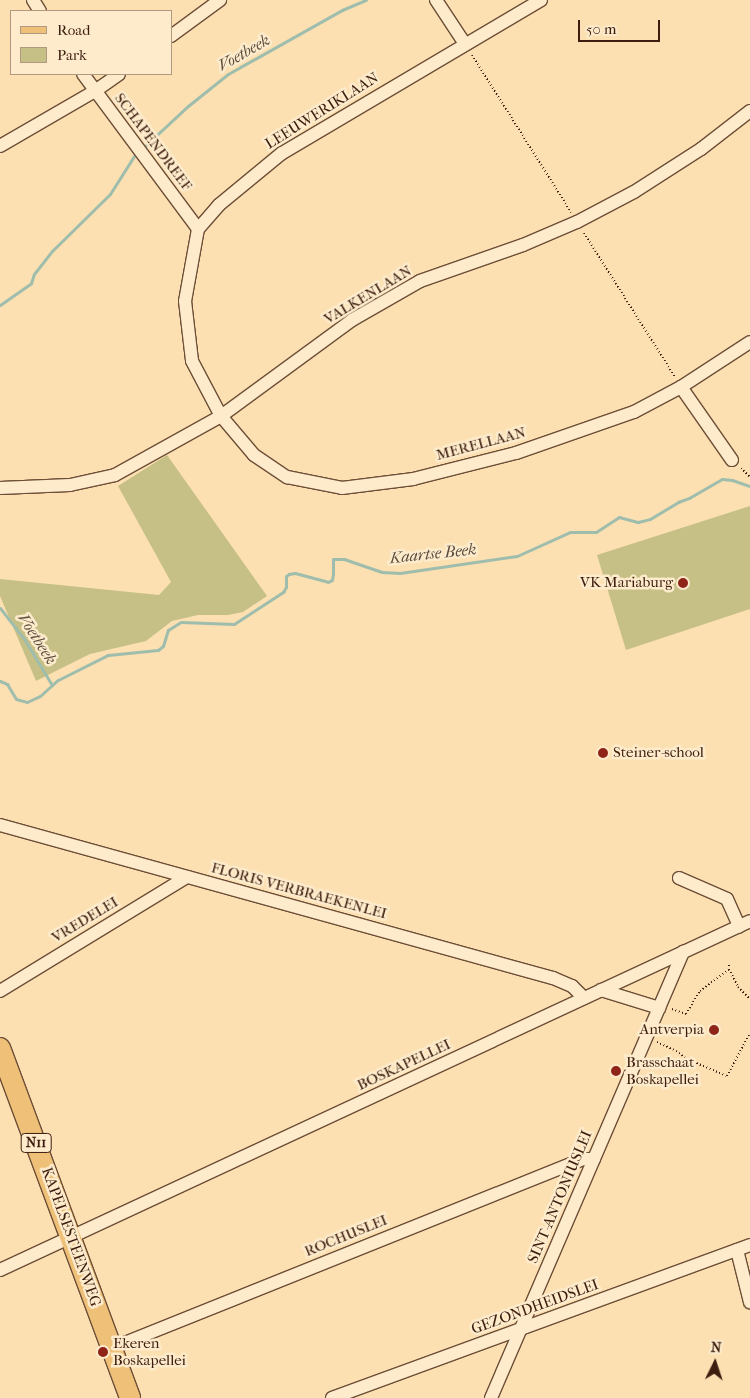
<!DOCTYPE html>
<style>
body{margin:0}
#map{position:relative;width:750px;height:1398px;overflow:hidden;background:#fce0b1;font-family:"IM FELL French Canon",serif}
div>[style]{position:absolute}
.green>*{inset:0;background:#c6c087}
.stream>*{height:3px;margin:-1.5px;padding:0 1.5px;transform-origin:1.5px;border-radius:1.5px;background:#9fbdad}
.path>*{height:2px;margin-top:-1px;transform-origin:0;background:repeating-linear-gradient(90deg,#3d1d0e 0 1px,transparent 0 3.5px)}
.roads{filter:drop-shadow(1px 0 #6d4e37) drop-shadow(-1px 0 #6d4e37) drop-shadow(0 1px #6d4e37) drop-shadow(0 -1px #6d4e37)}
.street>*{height:12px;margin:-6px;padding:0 6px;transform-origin:6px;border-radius:6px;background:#fdebcc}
.primary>*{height:20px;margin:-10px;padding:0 10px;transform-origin:10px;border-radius:10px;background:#eec078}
.dots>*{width:14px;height:14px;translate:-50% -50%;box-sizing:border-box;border:2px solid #fdebcc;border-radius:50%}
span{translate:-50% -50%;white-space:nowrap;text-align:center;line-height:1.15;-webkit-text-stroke:5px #fdebcc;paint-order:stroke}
.shield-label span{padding:1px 4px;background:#fdebcc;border:1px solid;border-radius:4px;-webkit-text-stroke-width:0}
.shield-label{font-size:14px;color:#3d1d0e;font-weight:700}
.street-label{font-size:15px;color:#3d1d0e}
.poi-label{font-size:15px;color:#3d1d0e}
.right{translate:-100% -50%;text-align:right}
.left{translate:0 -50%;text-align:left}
.water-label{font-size:16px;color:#5a4d3e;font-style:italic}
.legend{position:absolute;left:10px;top:10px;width:162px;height:65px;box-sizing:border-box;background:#fdebcc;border:1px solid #b09980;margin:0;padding:6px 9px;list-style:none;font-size:15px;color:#3d1d0e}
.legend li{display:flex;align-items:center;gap:10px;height:25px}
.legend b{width:25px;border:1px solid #b09980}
.north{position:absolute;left:690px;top:1338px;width:50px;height:50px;-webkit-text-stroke:4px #fdebcc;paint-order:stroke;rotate:4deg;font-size:14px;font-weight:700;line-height:20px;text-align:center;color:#3d1d0e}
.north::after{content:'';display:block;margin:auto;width:18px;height:22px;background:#3d1d0e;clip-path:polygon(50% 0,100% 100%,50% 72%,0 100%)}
.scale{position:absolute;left:578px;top:20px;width:82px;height:22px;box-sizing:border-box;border:2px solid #3d1d0e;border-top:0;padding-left:6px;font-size:15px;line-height:18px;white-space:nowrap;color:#3d1d0e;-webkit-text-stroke:4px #fdebcc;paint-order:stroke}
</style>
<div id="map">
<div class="green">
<div style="clip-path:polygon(167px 455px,267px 596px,243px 612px,228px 615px,198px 615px,172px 621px,146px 641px,90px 654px,36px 681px,0 596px,0 579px,159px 595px,171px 582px,118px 486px)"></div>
<div style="clip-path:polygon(750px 506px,750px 609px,626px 650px,597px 555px)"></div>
</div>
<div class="stream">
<div style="left:146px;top:145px;width:57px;rotate:-42.9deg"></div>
<div style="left:188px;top:106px;width:51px;rotate:-38.7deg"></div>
<div style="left:228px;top:74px;width:131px;rotate:-29.3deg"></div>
<div style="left:342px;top:10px;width:26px;rotate:-23deg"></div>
<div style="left:0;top:305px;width:38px;rotate:-35deg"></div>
<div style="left:31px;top:283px;width:9px;rotate:-72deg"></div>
<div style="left:34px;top:274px;width:29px;rotate:-52deg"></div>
<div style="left:52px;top:251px;width:81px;rotate:-44.5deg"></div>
<div style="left:110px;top:194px;width:45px;rotate:-57.7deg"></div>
<div style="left:0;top:608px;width:37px;rotate:52deg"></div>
<div style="left:23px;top:637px;width:56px;rotate:58.9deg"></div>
<div style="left:0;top:681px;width:8px;rotate:23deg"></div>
<div style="left:7px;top:684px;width:17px;rotate:59deg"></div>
<div style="left:16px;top:699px;width:11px;rotate:15deg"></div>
<div style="left:27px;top:702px;width:14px;rotate:-25deg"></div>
<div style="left:40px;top:696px;width:24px;rotate:-42deg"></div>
<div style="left:58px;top:680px;width:56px;rotate:-26.6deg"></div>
<div style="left:108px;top:655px;width:50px;rotate:-5.7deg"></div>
<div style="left:158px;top:650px;width:6px;rotate:-39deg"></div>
<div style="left:163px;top:646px;width:17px;rotate:-73deg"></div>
<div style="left:168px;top:630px;width:15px;rotate:-32deg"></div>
<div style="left:181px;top:622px;width:53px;rotate:2.2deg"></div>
<div style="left:234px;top:624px;width:59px;rotate:-33.1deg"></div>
<div style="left:283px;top:592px;width:6px;rotate:-59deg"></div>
<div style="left:286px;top:587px;width:11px;rotate:-90deg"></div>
<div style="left:286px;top:576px;width:4px;rotate:-34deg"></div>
<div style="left:289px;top:574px;width:6px;rotate:-9deg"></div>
<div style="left:295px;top:573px;width:34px;rotate:15deg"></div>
<div style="left:328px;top:582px;width:4px;rotate:-27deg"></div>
<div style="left:332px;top:580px;width:6px;rotate:-81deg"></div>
<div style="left:333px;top:574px;width:15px;rotate:-90deg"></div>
<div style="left:333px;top:559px;width:11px"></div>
<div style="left:344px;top:559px;width:40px;rotate:18.9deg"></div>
<div style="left:382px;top:572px;width:18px;rotate:3deg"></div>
<div style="left:400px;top:573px;width:118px;rotate:-8.3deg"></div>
<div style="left:517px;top:556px;width:58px;rotate:-24.4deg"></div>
<div style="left:570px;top:532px;width:26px"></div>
<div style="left:596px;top:532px;width:27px;rotate:-33deg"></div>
<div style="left:619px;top:517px;width:20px;rotate:15deg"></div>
<div style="left:638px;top:522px;width:12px;rotate:-14deg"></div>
<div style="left:650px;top:519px;width:33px;rotate:-31deg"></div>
<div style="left:678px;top:502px;width:12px;rotate:-20deg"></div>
<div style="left:689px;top:498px;width:38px;rotate:-30deg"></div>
<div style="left:722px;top:479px;width:10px;rotate:6deg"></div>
<div style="left:732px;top:480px;width:18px;rotate:19deg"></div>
</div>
<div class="path">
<div style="left:472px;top:55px;width:186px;rotate:57.8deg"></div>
<div style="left:584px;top:233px;width:170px;rotate:57.7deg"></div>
<div style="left:741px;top:468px;width:13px;rotate:45deg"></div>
<div style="left:729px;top:965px;width:4px;rotate:90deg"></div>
<div style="left:729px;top:969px;width:20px;rotate:63deg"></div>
<div style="left:738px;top:987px;width:17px;rotate:45deg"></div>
<div style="left:672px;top:1009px;width:15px;rotate:20deg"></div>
<div style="left:686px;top:1014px;width:27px;rotate:-59deg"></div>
<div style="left:700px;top:991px;width:36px;rotate:-37deg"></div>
<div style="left:657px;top:1042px;width:21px;rotate:25deg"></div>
<div style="left:676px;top:1051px;width:14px;rotate:36deg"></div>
<div style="left:687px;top:1059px;width:43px;rotate:23deg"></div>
<div style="left:727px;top:1076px;width:49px;rotate:-61.9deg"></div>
</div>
<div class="roads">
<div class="street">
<div style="left:33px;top:0;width:13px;rotate:58deg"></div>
<div style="left:436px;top:0;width:53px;rotate:56.6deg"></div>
<div style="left:541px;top:0;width:301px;rotate:149.4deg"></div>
<div style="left:282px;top:153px;width:82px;rotate:140.5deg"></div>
<div style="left:219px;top:205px;width:32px;rotate:131deg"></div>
<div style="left:198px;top:229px;width:73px;rotate:100.2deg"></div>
<div style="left:185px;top:301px;width:60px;rotate:83.3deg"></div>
<div style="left:192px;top:361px;width:62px;rotate:62.2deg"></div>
<div style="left:221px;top:416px;width:51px;rotate:49.8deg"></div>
<div style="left:254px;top:455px;width:40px;rotate:34deg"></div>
<div style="left:287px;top:477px;width:56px;rotate:11.3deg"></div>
<div style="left:342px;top:488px;width:72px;rotate:-7.2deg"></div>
<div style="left:413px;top:479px;width:106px;rotate:-14.2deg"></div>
<div style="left:516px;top:453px;width:125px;rotate:-19.2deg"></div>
<div style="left:634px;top:412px;width:53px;rotate:-28deg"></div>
<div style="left:681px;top:387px;width:82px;rotate:-33.1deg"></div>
<div style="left:171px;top:36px;width:61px;rotate:-36.3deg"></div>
<div style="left:83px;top:74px;width:193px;rotate:53.4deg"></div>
<div style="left:0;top:146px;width:110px;rotate:-30.1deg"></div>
<div style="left:95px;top:91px;width:29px;rotate:-35deg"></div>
<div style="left:681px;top:387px;width:89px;rotate:55.1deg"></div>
<div style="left:0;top:488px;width:70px;rotate:-2.5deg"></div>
<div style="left:70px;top:485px;width:46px;rotate:-12.5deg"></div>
<div style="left:115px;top:475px;width:121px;rotate:-29.1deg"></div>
<div style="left:221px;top:416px;width:162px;rotate:-36.2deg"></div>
<div style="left:352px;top:320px;width:78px;rotate:-29.8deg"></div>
<div style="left:420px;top:281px;width:109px;rotate:-19.3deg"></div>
<div style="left:523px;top:245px;width:59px;rotate:-23.1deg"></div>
<div style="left:577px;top:222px;width:64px;rotate:-27.8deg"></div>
<div style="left:634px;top:192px;width:80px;rotate:-32.7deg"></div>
<div style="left:701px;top:149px;width:62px;rotate:-37.8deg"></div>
<div style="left:0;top:825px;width:574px;rotate:15.47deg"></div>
<div style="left:553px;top:978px;width:21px;rotate:23deg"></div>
<div style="left:572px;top:986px;width:17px;rotate:45deg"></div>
<div style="left:679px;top:878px;width:52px;rotate:23.6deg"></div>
<div style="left:727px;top:899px;width:30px;rotate:66deg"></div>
<div style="left:601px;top:990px;width:61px;rotate:17.2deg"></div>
<div style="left:0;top:991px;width:219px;rotate:-31.4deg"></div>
<div style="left:737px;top:1250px;width:54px;rotate:76deg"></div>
<div style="left:0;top:1270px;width:827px;rotate:-24.95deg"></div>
<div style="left:112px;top:1348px;width:508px;rotate:-21.86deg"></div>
<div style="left:583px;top:1159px;width:11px"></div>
<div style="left:332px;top:1398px;width:445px;rotate:-20.1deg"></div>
<div style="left:491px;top:1398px;width:486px;rotate:-66.7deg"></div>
</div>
<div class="primary">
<div style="left:0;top:1048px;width:373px;rotate:69.6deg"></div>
</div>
</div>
<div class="dots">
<div style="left:683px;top:583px;background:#8f2418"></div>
<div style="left:603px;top:753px;background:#8f2418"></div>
<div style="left:714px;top:1030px;background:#8f2418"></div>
<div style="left:616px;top:1071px;background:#8f2418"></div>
<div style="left:103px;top:1352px;background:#8f2418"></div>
</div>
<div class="shield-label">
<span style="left:36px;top:1143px">N11</span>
</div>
<div class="street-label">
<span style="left:322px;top:111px;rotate:-32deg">LEEUWERIKLAAN</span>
<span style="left:153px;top:142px;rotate:53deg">SCHAPENDREEF</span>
<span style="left:368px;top:295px;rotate:-31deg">VALKENLAAN</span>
<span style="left:481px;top:444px;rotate:-15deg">MERELLAAN</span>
<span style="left:299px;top:891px;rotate:15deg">FLORIS VERBRAEKENLEI</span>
<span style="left:85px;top:920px;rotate:-31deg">VREDELEI</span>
<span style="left:404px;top:1065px;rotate:-25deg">BOSKAPELLEI</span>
<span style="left:560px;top:1197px;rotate:-67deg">SINT-ANTONIUSLEI</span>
<span style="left:346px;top:1236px;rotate:-22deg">ROCHUSLEI</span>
<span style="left:71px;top:1237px;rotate:70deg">KAPELSESTEENWEG</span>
<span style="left:535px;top:1307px;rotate:-20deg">GEZONDHEIDSLEI</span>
</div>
<div class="poi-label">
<span class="right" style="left:673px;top:583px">VK Mariaburg</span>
<span class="left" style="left:613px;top:753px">Steiner-school</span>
<span class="right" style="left:704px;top:1030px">Antverpia</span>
<span class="left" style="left:626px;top:1071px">Brasschaat<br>Boskapellei</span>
<span class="left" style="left:113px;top:1352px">Ekeren<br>Boskapellei</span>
</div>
<div class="water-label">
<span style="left:244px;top:53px;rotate:-30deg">Voetbeek</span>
<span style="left:433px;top:554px;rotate:-6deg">Kaartse Beek</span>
<span style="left:37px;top:639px;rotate:57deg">Voetbeek</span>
</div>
<ul class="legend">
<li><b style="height:6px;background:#eec078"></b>Road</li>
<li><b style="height:14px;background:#c6c087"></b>Park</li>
</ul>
<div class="north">N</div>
<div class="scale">50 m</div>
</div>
